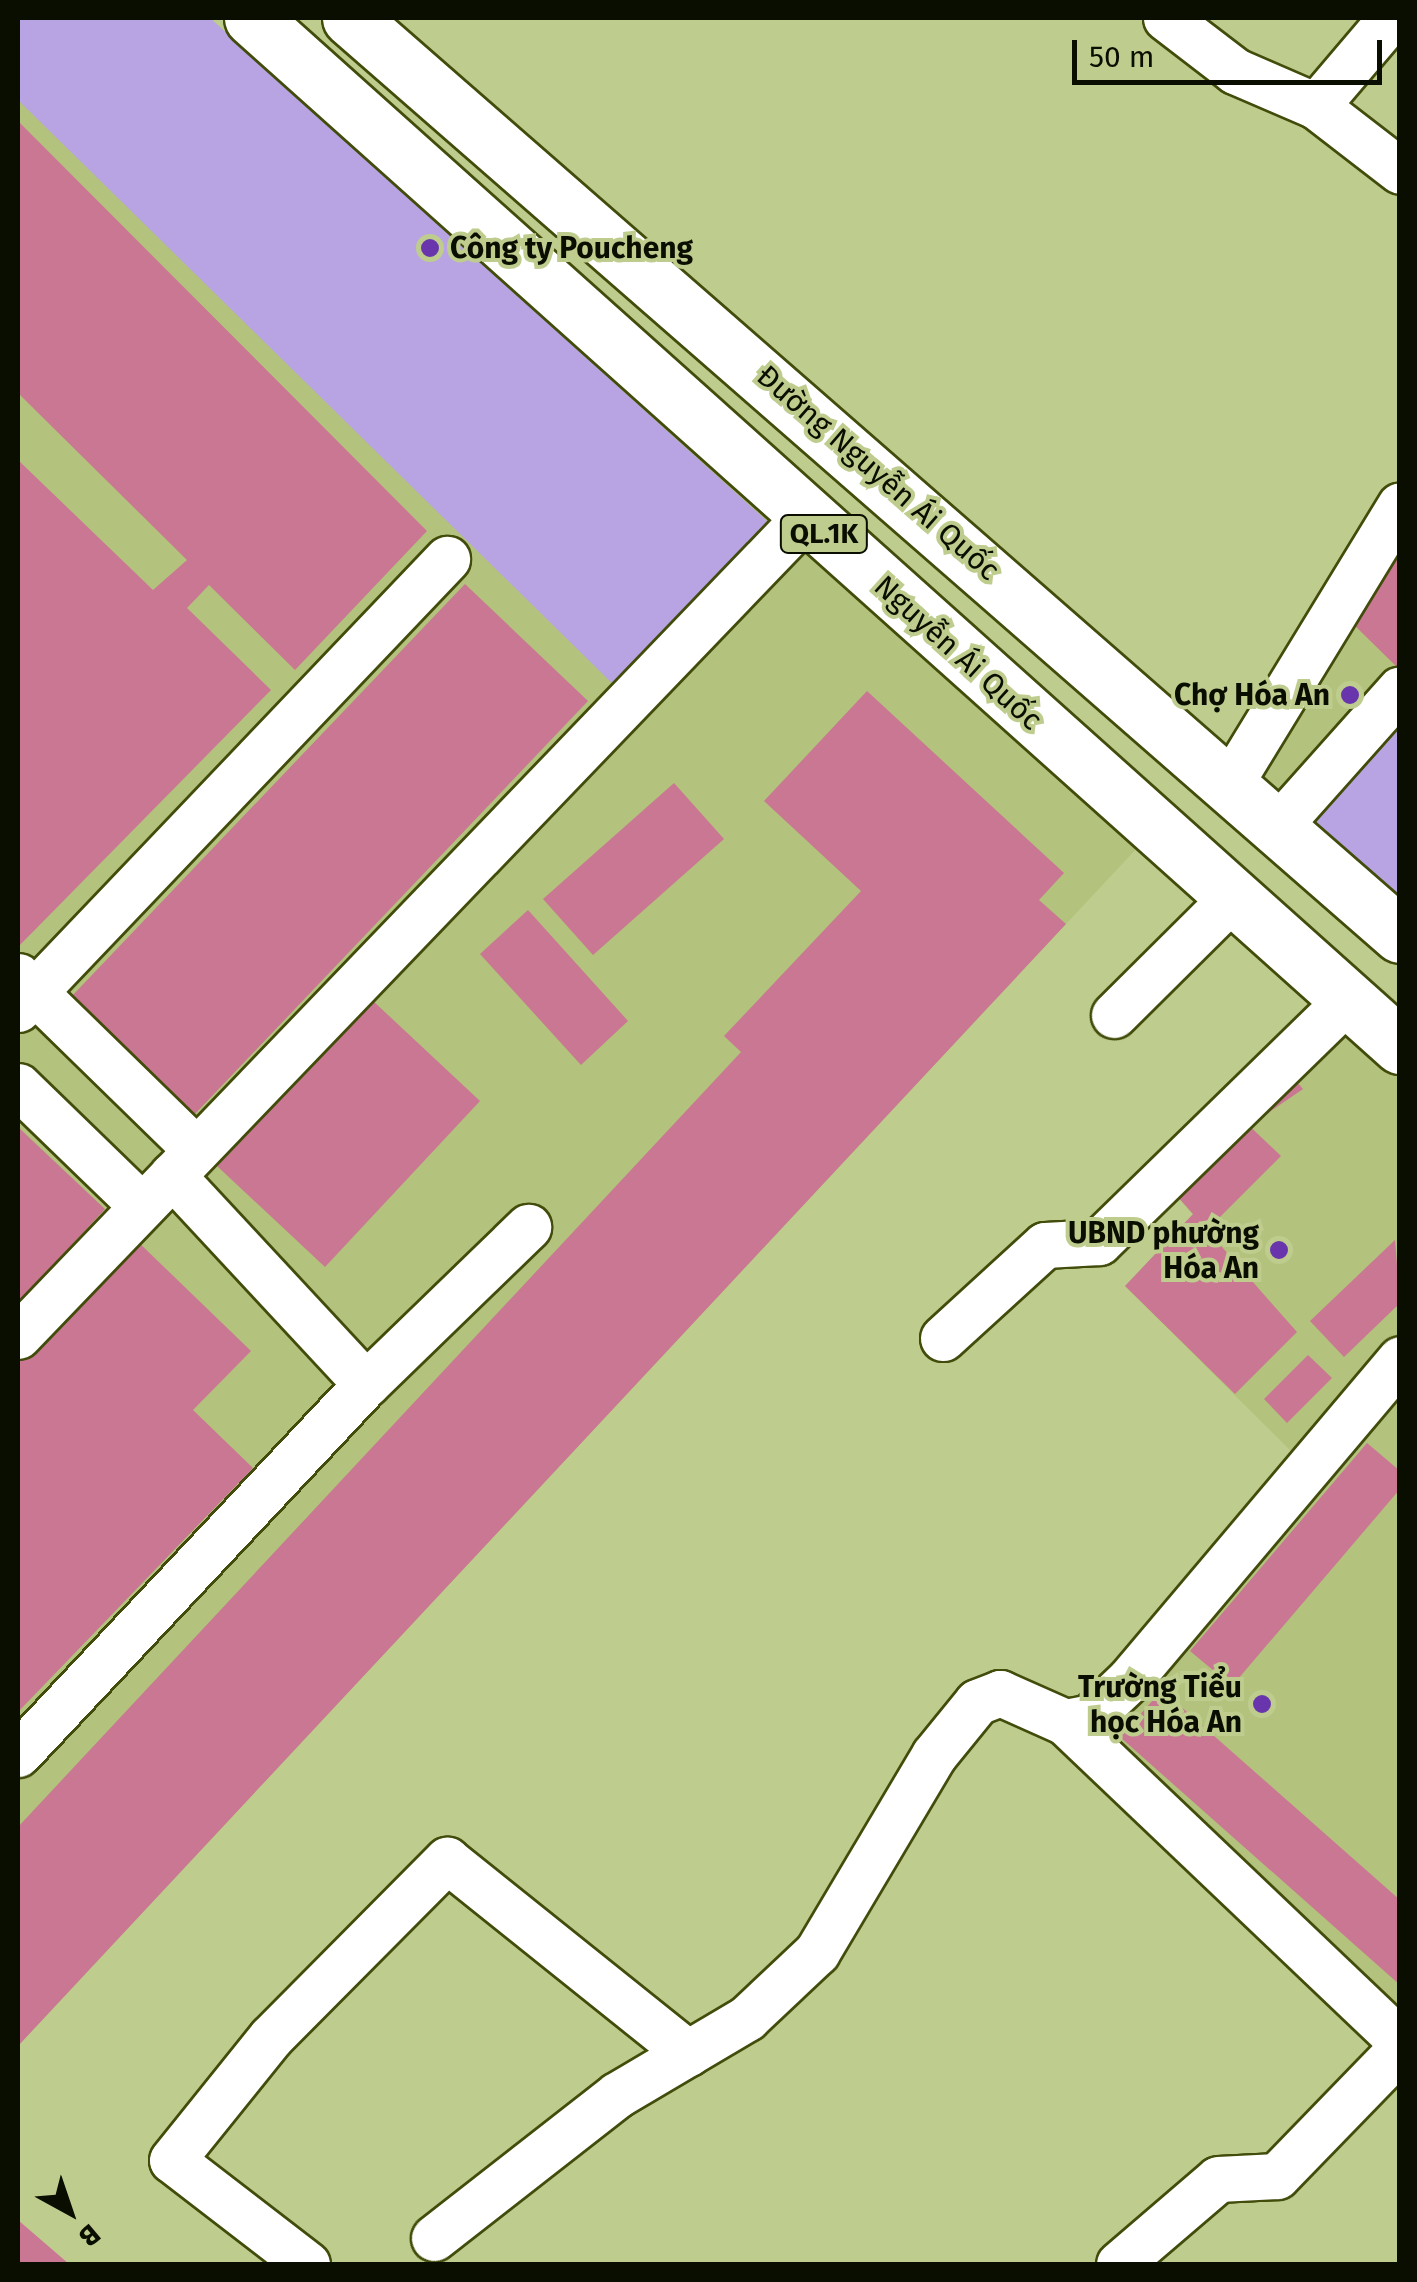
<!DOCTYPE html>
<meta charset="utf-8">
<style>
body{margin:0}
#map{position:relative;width:1417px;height:2282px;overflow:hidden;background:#becd8d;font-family:"Fira Sans",sans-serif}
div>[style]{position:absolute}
.built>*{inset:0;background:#b3c27c}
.green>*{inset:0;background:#b8a4e2}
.building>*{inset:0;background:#c97792}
.roads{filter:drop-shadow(2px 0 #424c0b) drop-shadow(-2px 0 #424c0b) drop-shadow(0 2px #424c0b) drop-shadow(0 -2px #424c0b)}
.minor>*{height:45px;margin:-22.5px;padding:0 22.5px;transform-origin:22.5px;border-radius:22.5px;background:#fff}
.major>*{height:55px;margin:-27.5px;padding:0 27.5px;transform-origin:27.5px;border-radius:27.5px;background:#fff}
.dots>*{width:28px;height:28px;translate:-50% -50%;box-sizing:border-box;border:5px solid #becd8d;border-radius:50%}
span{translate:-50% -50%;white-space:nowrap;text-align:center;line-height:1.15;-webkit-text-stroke:8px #becd8d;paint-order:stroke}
.shield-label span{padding:2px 8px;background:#becd8d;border:2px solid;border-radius:8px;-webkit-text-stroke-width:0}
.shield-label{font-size:28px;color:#0a0e00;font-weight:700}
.poi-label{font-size:30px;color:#0a0e00;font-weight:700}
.left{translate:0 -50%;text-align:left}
.right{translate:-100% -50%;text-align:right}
.street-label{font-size:30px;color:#0a0e00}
.frame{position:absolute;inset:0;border:20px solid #0a0e00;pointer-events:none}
.north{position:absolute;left:20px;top:2162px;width:100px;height:100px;-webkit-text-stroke:8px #becd8d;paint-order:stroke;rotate:140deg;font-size:28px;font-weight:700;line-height:40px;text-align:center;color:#0a0e00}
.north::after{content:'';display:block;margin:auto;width:35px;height:45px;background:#0a0e00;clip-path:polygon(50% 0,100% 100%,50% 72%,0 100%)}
.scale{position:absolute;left:1072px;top:40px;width:310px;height:45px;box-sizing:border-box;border:5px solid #0a0e00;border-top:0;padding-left:12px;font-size:30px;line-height:35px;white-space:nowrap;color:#0a0e00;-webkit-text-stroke:8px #becd8d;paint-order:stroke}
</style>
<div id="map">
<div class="built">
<div style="clip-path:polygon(18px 18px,210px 18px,1138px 847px,18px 2046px)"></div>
<div style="clip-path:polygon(1399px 532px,1399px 903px,1254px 772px)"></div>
<div style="clip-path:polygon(1337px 1026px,1399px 1078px,1399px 1336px,1297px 1457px,1125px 1286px,1193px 1215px,1169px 1187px)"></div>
<div style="clip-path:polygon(1399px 1377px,1399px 2020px,1096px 1732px)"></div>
</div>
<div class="green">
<div style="clip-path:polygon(18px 18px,210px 18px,778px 531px,622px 693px,18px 100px)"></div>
<div style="clip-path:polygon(1400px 707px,1399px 903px,1301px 815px)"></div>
</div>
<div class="building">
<div style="clip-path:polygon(18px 121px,427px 531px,295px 670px,209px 585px,187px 608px,271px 690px,18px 947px,18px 460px,153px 590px,187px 560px,18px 393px)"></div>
<div style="clip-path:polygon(1400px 532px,1400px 670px,1347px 618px)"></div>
<div style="clip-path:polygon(465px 584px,588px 701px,194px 1115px,71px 997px)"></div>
<div style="clip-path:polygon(867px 691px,1064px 873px,1039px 900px,1066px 924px,18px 2046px,18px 1827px,741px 1052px,724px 1036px,861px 891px,764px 801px)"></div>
<div style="clip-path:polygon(674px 783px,724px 839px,593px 955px,543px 899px)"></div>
<div style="clip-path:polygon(528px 910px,628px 1021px,581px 1065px,480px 954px)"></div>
<div style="clip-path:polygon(372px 1000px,480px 1101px,325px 1267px,217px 1166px)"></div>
<div style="clip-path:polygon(1288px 1072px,1303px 1089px,1259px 1119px,1250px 1110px)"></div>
<div style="clip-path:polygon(1241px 1118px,1281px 1156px,1207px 1230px,1297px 1332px,1235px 1394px,1125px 1286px,1193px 1214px,1169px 1187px)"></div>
<div style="clip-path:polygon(18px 1127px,105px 1209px,18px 1303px)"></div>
<div style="clip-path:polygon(134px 1238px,251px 1351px,193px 1410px,253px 1468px,18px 1712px,18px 1359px)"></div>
<div style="clip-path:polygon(1395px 1240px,1400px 1303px,1344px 1357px,1310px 1321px)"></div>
<div style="clip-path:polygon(1308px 1355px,1332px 1378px,1287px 1423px,1264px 1399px)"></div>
<div style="clip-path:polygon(1367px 1443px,1400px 1471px,1400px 1489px,1232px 1686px,1190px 1651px)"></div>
<div style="clip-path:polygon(1162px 1690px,1400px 1900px,1400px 1985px,1120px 1737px)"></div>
<div style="clip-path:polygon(18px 2220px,69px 2264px,18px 2264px)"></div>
</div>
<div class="roads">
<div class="minor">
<div style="left:1166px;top:18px;width:87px;rotate:37.5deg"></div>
<div style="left:1235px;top:71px;width:88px;rotate:23.4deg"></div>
<div style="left:1316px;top:106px;width:106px;rotate:37.7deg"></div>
<div style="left:1316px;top:106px;width:116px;rotate:-49.6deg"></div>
<div style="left:1231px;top:782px;width:324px;rotate:-58.6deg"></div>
<div style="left:1278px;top:826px;width:183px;rotate:-48.3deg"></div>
<div style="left:18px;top:976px;width:249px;rotate:44.3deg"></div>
<div style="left:18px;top:1009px;width:622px;rotate:-46.37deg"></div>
<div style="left:1114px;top:1015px;width:168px;rotate:-44.8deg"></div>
<div style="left:18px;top:1086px;width:173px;rotate:44.1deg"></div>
<div style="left:18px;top:1336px;width:1136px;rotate:-46.14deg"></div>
<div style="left:943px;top:1338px;width:138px;rotate:-42.4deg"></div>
<div style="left:1045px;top:1245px;width:54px;rotate:-3.2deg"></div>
<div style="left:1099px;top:1242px;width:345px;rotate:-44.3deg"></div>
<div style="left:366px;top:1384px;width:226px;rotate:-44.1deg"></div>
<div style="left:1065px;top:1722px;width:25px;rotate:-11deg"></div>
<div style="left:1090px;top:1717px;width:54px;rotate:-43.5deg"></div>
<div style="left:1129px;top:1680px;width:420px;rotate:-49.8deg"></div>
<div style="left:18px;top:1754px;width:508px;rotate:-46.76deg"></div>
<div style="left:366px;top:1384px;width:285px;rotate:-132.9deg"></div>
<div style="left:434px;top:2238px;width:232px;rotate:-38deg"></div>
<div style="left:617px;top:2095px;width:151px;rotate:-30.6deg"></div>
<div style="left:747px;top:2018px;width:96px;rotate:-43.3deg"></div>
<div style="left:817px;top:1952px;width:229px;rotate:-59.3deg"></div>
<div style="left:934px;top:1755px;width:68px;rotate:-50.9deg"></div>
<div style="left:977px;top:1702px;width:25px;rotate:-21deg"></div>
<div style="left:1000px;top:1693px;width:71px;rotate:24deg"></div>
<div style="left:1065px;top:1722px;width:463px;rotate:43.6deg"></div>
<div style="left:307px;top:2264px;width:170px;rotate:-142.4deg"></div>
<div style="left:172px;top:2160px;width:158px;rotate:-51.2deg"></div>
<div style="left:271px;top:2037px;width:250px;rotate:-45.2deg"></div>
<div style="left:447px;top:1860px;width:309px;rotate:38.7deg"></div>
<div style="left:1119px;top:2264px;width:130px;rotate:-40.6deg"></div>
<div style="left:1218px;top:2179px;width:59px;rotate:-2.9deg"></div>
<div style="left:1277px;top:2176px;width:177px;rotate:-45.9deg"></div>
</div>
<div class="major">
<div style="left:252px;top:18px;width:1541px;rotate:41.84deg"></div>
<div style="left:350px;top:18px;width:1394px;rotate:41.13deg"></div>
</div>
</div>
<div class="dots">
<div style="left:430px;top:248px;background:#6935ac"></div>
<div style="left:1350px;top:695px;background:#6935ac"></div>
<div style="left:1279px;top:1250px;background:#6935ac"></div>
<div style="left:1262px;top:1704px;background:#6935ac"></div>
</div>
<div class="shield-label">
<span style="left:824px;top:534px">QL.1K</span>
</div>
<div class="poi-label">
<span class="left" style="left:450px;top:248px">Công ty Poucheng</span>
<span class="right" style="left:1330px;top:695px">Chợ Hóa An</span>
<span class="right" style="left:1259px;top:1250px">UBND phường<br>Hóa An</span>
<span class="right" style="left:1242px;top:1704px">Trường Tiểu<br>học Hóa An</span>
</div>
<div class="street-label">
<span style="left:878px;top:473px;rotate:41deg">Đường Nguyễn Ái Quốc</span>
<span style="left:958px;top:653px;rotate:42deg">Nguyễn Ái Quốc</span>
</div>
<div class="frame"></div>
<div class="north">B</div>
<div class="scale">50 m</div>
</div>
